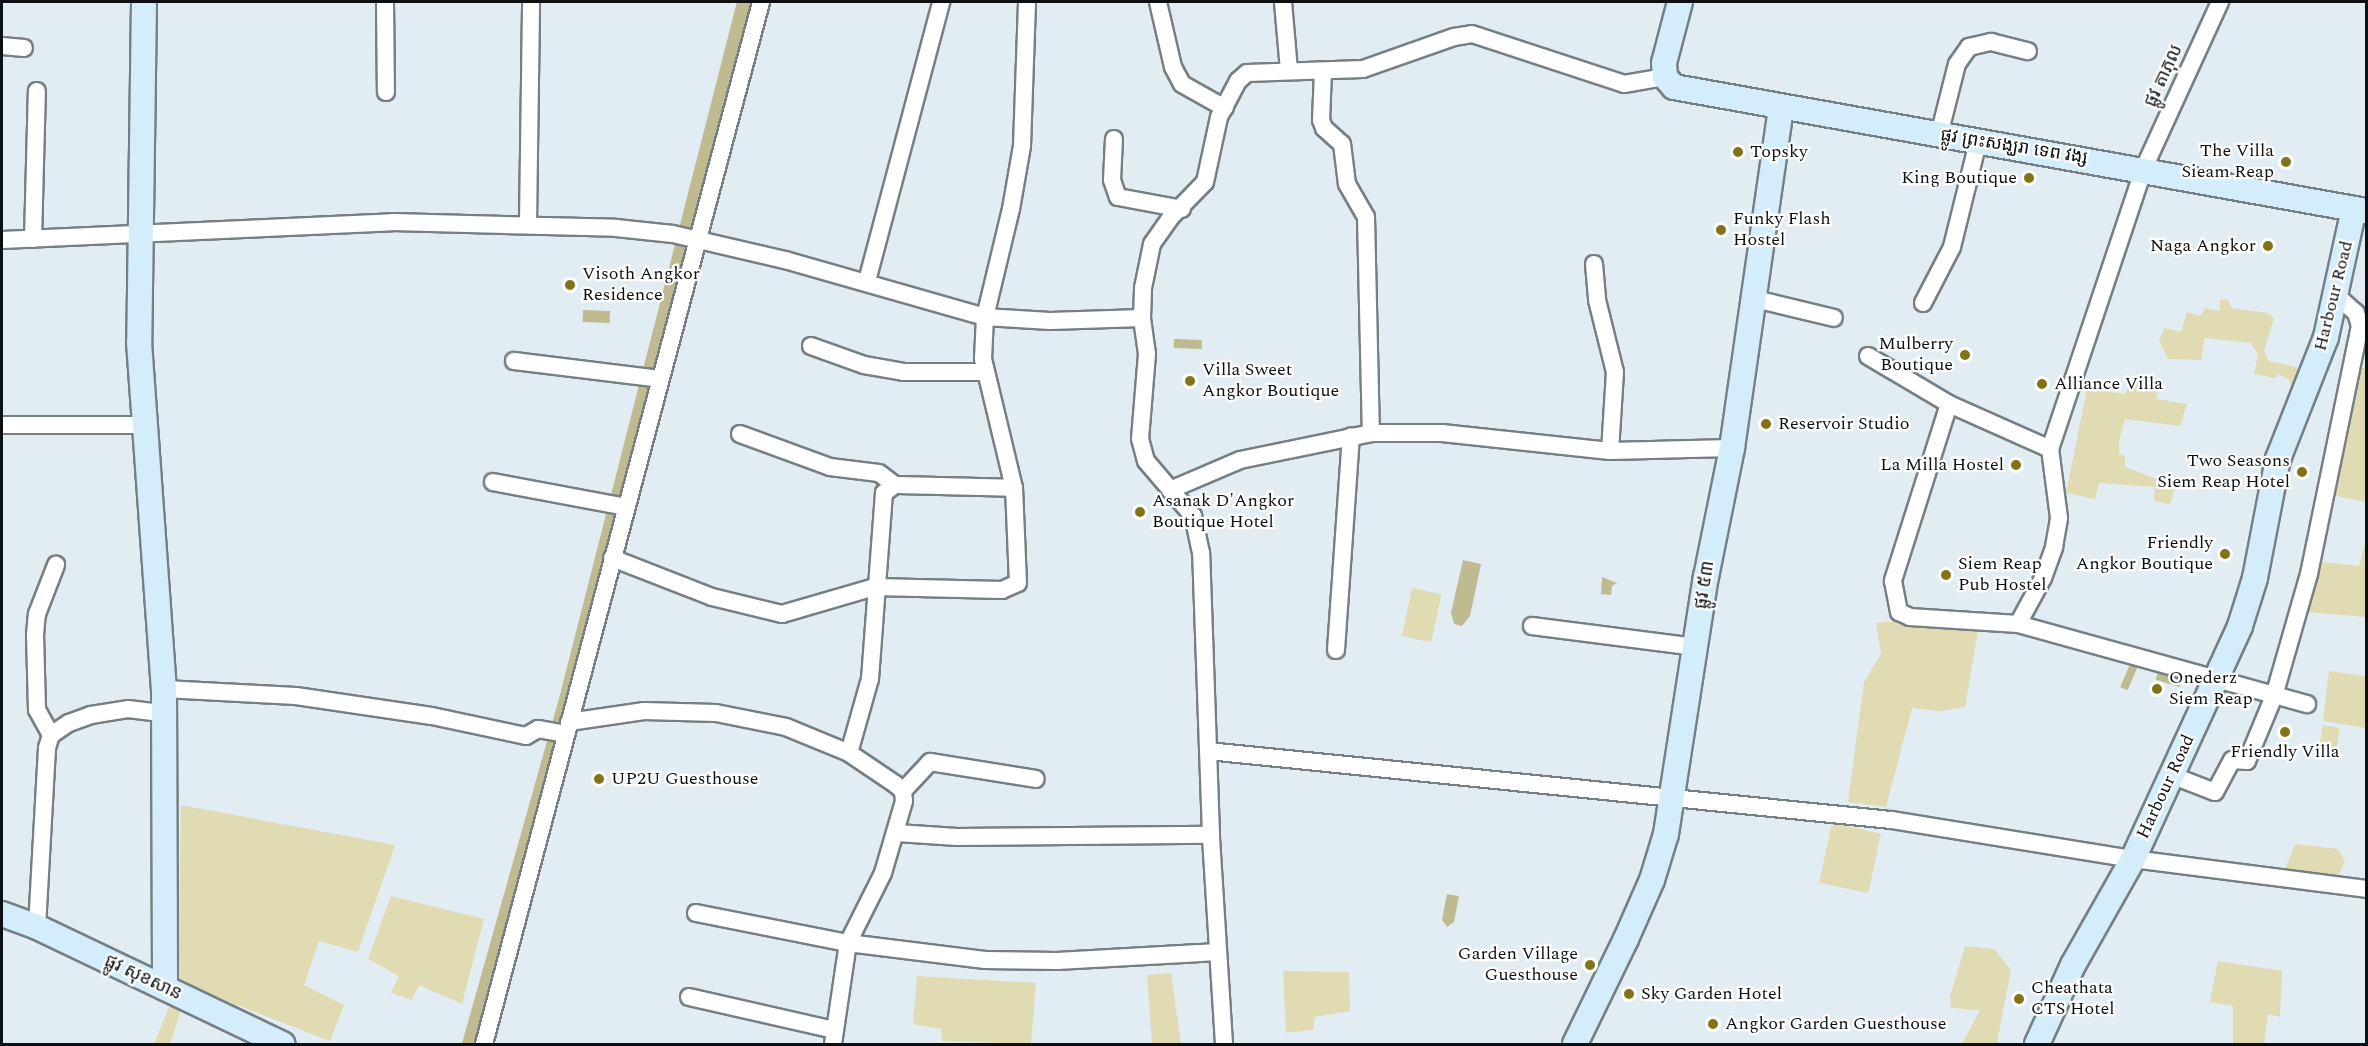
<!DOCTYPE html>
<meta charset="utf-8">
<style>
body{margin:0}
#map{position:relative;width:2368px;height:1046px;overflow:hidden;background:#e2edf3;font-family:Spectral,"Noto Sans Khmer",serif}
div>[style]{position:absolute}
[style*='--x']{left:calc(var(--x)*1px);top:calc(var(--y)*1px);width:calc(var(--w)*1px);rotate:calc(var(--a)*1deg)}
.green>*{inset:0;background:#e1dbb3;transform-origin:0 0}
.water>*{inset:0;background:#c0ba90;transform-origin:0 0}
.canal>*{height:15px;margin:-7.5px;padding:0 7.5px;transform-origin:7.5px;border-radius:7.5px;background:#c0ba90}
.roads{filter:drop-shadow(2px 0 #757f84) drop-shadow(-2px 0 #757f84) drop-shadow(0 2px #757f84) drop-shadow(0 -2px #757f84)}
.street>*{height:16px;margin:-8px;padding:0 8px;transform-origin:8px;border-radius:8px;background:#fff}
.secondary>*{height:24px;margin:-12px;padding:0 12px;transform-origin:12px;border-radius:12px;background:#d3edfa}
.dots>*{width:16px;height:16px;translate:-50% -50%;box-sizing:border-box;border:3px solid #fff;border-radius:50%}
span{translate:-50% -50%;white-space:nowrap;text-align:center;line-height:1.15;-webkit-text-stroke:4.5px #fff;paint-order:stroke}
.street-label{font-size:18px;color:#0d1012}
.poi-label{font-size:18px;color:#0d1012}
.left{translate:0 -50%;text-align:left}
.right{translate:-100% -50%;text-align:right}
.frame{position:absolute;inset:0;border:3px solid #0d1012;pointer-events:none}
</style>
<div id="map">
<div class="green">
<i style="clip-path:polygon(2228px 299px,2231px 308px,2268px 313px,2274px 318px,2264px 351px,2269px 361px,2304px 369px,2300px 392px,2291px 389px,2290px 381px,2279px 374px,2275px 378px,2254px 374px,2258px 355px,2251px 343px,2205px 338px,2201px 360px,2168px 359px,2159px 340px,2164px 328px,2181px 332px,2187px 312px,2201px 316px,2205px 308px,2220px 311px,2220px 300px)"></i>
<i style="clip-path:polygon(2359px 368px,2366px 368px,2366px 502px,2332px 495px)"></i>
<i style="clip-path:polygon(2132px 382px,2159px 384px,2156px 399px,2187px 404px,2180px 426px,2125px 419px,2119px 441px,2119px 454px,2125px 456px,2125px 467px,2176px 486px,2170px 504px,2154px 501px,2155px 487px,2099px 483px,2095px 499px,2066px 493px,2087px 389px,2125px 394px)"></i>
<i style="clip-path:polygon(2366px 540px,2366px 617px,2305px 612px,2317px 561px,2359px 566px)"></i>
<i style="left:1412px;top:588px;width:30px;height:49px;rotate:12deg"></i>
<i style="clip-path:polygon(1912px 620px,1978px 630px,1965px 707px,1941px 711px,1912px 708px,1886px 807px,1848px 802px,1864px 682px,1881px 654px,1876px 623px)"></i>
<i style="clip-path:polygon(2329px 671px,2366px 676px,2366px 728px,2323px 721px)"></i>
<i style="left:2323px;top:725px;width:17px;height:33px;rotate:10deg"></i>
<i style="clip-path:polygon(181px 805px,395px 845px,358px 952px,319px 941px,304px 985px,344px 1005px,330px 1041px,178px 982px)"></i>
<i style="left:1832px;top:823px;width:50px;height:61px;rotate:12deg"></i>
<i style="clip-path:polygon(2295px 844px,2338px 849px,2345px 861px,2338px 876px,2284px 872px)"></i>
<i style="clip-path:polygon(391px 896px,484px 919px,462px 1004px,419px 985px,412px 1000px,391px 993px,399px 976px,368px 959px)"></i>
<i style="clip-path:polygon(1965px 946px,1994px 949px,2011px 970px,1997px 1043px,2011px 1044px,1962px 1044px,1980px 1010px,1951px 1008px,1950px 997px)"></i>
<i style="clip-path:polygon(2218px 961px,2282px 971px,2280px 1017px,2268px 1014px,2264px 1044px,2233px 1044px,2233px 1006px,2210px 1002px)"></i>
<i style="clip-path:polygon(1283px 971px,1349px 972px,1350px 1011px,1315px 1017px,1313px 1030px,1286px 1033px)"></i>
<i style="clip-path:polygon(1171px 973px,1181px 1044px,1152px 1044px,1147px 975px)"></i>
<i style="clip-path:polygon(917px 976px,1036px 983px,1031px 1044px,942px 1041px,941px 1029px,913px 1024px)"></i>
<i style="clip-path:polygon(169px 1007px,182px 1007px,170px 1044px,154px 1044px)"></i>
</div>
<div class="water">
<i style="left:583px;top:310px;width:27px;height:12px;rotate:2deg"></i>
<i style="left:1174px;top:339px;width:28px;height:9px;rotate:2deg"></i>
<i style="clip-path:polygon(1463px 560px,1481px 564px,1470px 616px,1462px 626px,1454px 624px,1451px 613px)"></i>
<i style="clip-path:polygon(1602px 577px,1617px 583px,1612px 586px,1611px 595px,1601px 594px)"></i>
<i style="left:2130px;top:664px;width:8px;height:25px;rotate:23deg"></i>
<i style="left:2158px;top:672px;width:25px;height:8px;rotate:18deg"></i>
<i style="clip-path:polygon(1447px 894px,1459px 896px,1454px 922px,1447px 927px,1442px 920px)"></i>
</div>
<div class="canal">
<i style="--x:469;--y:1044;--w:367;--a:-74.3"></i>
<i style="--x:568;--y:691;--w:711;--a:-75.67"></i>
</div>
<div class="roads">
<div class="street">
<i style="--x:385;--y:2;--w:90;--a:89.4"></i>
<i style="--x:1158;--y:2;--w:67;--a:77"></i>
<i style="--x:1173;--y:67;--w:19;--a:62"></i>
<i style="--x:1182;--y:84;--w:49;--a:29.2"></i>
<i style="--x:1283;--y:2;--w:69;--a:85"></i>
<i style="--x:2;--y:46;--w:22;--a:5"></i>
<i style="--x:1323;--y:71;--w:49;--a:92.3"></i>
<i style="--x:1321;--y:120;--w:9;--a:69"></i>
<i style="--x:1324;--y:128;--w:24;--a:42"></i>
<i style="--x:1342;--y:144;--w:40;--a:82.9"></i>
<i style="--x:1347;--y:184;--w:38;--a:60"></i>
<i style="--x:1366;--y:217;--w:216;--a:88.7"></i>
<i style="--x:1939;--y:135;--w:73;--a:-75.8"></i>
<i style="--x:1957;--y:64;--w:21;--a:-55"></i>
<i style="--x:1969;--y:47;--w:23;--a:-13"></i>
<i style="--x:1991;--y:42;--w:38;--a:14"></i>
<i style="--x:1114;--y:139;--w:41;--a:92.8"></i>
<i style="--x:1112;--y:180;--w:18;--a:71"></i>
<i style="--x:1118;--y:197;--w:65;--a:10.6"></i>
<i style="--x:528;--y:223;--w:221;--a:-89.2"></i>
<i style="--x:33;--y:239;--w:148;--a:-88.5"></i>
<i style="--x:2;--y:240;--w:391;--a:-2.6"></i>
<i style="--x:393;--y:222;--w:223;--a:1.5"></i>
<i style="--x:616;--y:228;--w:57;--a:6"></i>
<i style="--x:673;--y:234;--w:115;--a:13.1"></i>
<i style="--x:785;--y:260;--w:208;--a:15.9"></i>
<i style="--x:985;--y:317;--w:65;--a:3.5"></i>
<i style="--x:1050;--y:321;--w:92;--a:-1.9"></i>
<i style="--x:1594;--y:264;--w:36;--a:85"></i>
<i style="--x:1597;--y:300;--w:74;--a:76"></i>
<i style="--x:1615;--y:372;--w:79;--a:93.6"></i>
<i style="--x:867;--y:281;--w:289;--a:-75.1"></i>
<i style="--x:1751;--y:298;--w:85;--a:13.5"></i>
<i style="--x:1923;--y:303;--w:63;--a:-62.6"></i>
<i style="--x:1952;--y:247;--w:108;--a:-76.1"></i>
<i style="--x:811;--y:346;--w:56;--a:19.7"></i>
<i style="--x:864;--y:365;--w:40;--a:10"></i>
<i style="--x:903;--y:372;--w:82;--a:0"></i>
<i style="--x:1868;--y:356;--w:94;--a:30.7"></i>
<i style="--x:1949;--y:404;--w:111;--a:24"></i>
<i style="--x:514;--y:361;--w:147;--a:7"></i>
<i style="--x:1949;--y:404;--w:186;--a:107.6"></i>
<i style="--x:1893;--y:581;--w:32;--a:79"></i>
<i style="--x:1899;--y:612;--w:12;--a:24"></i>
<i style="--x:1910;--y:617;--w:108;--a:3.7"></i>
<i style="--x:2018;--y:624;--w:300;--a:15.5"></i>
<i style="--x:2;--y:425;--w:141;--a:0"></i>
<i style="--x:740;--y:434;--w:96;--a:20.1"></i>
<i style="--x:830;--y:467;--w:49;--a:7"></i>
<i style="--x:879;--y:473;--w:20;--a:37"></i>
<i style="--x:493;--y:482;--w:135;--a:10.6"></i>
<i style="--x:1170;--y:490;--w:76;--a:-23.2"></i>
<i style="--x:1240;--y:460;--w:134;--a:-11.6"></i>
<i style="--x:1371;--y:433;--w:71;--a:0"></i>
<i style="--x:1442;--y:433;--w:169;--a:6.1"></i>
<i style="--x:1610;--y:451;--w:122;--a:-1.4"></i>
<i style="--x:612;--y:558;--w:107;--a:21.3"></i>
<i style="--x:712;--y:597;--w:72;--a:13.7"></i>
<i style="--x:782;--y:614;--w:97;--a:-16.2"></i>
<i style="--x:875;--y:587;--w:127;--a:1.4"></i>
<i style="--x:1002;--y:590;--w:17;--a:-24"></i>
<i style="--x:1018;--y:583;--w:95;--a:-92.4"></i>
<i style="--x:1014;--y:488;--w:133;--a:-103.5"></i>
<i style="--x:983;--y:359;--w:42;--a:-87.3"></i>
<i style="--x:985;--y:317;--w:111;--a:-76.5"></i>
<i style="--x:1011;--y:209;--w:64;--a:-80.1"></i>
<i style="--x:1022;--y:146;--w:144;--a:-88"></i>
<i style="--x:2018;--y:624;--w:52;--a:-61.5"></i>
<i style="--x:2043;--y:578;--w:33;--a:-70"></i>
<i style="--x:2054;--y:547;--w:29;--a:-80"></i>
<i style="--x:2059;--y:518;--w:70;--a:-97.4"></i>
<i style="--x:2050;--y:449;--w:296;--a:-71.5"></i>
<i style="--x:2144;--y:168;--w:183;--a:-65.4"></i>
<i style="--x:1532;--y:626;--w:165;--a:7.3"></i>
<i style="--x:1336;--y:650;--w:214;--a:-86"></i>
<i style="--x:164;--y:689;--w:132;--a:3"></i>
<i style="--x:296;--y:696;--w:137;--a:8.4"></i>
<i style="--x:432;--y:716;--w:96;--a:12"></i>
<i style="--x:526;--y:736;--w:14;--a:-30"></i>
<i style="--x:538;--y:729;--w:28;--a:10"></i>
<i style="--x:569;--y:722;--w:76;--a:-8.3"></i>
<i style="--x:644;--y:711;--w:72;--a:1.6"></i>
<i style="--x:716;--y:713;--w:71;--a:11.3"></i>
<i style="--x:786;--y:727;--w:68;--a:22.4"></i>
<i style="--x:51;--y:735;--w:29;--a:-119"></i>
<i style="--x:37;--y:710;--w:75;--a:-91.5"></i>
<i style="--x:35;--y:635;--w:21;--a:-85"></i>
<i style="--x:37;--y:614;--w:53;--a:-68.8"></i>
<i style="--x:1208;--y:751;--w:686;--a:5.77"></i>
<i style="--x:1891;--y:820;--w:245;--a:9.2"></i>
<i style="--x:2133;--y:859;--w:235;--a:7.3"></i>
<i style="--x:2171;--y:775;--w:47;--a:21.1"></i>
<i style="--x:2215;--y:792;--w:36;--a:-62"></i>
<i style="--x:2232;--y:760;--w:15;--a:4"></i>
<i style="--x:2247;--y:761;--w:70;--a:-67.4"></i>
<i style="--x:2274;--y:696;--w:127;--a:-74"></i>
<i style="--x:2309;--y:574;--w:253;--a:-78.4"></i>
<i style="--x:2360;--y:326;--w:14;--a:-107"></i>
<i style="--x:2356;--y:313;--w:27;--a:-138"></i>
<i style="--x:903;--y:791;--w:40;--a:-47"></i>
<i style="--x:930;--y:762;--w:107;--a:9.1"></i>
<i style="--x:897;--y:833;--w:60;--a:3.8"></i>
<i style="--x:957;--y:837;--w:254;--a:-0.5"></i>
<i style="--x:696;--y:913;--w:155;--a:11.2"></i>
<i style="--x:848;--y:943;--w:138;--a:7.1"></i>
<i style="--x:985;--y:960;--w:72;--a:0.8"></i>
<i style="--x:1057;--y:961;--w:161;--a:-3.2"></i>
<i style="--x:37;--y:927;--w:179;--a:-86.8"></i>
<i style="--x:47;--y:748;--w:14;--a:-73"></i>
<i style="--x:51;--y:735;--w:22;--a:-34"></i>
<i style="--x:69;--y:723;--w:23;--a:-20"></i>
<i style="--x:91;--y:715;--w:37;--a:-9"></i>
<i style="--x:128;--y:709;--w:35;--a:7"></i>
<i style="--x:689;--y:997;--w:149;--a:12.8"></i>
<i style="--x:484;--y:1044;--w:1078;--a:-75.11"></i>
<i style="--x:833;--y:1044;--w:102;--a:-81.6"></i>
<i style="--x:848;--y:943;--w:78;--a:-63.4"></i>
<i style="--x:883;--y:873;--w:75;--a:-73.7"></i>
<i style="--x:904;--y:801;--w:10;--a:-96"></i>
<i style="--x:903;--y:791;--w:11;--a:-139"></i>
<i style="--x:895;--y:784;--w:55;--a:-146"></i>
<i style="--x:849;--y:753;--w:77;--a:-74.2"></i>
<i style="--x:870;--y:679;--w:187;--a:-85.7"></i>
<i style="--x:884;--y:493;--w:14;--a:-36"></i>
<i style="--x:895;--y:485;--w:119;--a:1.4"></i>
<i style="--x:1224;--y:1044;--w:209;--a:-93.6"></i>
<i style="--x:1211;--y:835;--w:282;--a:-92"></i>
<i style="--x:1201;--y:553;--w:38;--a:-102"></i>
<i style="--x:1193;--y:516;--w:72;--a:-130.5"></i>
<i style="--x:1146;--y:461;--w:23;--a:-105"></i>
<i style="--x:1140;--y:439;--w:85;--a:-85.3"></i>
<i style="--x:1147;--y:354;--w:36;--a:-98"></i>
<i style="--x:1142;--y:318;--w:30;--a:-88"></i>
<i style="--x:1143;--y:288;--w:45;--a:-78.4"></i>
<i style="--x:1152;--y:244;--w:32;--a:-55"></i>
<i style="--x:1170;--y:218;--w:50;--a:-45.8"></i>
<i style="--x:1205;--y:182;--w:66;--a:-77.8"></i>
<i style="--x:1219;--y:117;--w:41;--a:-62.2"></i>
<i style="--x:1238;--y:81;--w:12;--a:-42"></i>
<i style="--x:1247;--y:73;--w:116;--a:-2"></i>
<i style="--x:1363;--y:69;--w:96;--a:-19.4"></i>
<i style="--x:1454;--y:37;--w:18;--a:-9"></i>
<i style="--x:1472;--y:34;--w:160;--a:18.2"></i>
<i style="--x:1624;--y:84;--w:42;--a:-9.7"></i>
</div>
<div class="secondary">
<i style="--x:144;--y:2;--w:340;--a:90.8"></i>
<i style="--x:139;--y:342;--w:348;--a:85.9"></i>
<i style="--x:164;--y:689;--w:299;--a:89.8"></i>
<i style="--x:1680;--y:2;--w:63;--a:104.7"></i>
<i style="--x:1664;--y:63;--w:14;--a:86"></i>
<i style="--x:1665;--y:77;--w:13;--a:48"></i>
<i style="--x:1674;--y:87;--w:703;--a:10.16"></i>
<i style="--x:2;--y:914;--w:37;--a:20"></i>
<i style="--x:37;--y:927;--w:272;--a:25.5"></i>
<i style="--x:1575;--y:1044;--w:117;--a:-64.1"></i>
<i style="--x:1626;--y:939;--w:64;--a:-66.2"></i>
<i style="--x:1652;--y:880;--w:48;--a:-73.1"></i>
<i style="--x:1666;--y:834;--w:260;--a:-81.2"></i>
<i style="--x:1706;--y:577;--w:132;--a:-78.6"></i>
<i style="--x:1732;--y:448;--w:343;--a:-81.8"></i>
<i style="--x:2037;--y:1044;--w:87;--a:-65.5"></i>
<i style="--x:2073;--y:965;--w:122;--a:-60.5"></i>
<i style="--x:2133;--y:859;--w:256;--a:-65.3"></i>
<i style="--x:2240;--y:626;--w:50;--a:-72.6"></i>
<i style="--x:2255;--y:578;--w:121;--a:-79.1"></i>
<i style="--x:2278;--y:459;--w:131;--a:-68.5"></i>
<i style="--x:2326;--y:337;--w:131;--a:-77.7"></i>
</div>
</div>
<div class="dots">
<i style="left:1738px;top:152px;background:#827416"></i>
<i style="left:2286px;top:162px;background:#827416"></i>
<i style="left:2029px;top:178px;background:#827416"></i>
<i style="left:1721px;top:230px;background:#827416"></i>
<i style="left:2268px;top:246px;background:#827416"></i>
<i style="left:570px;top:285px;background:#827416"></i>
<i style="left:1965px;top:355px;background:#827416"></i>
<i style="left:1190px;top:381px;background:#827416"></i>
<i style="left:2042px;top:384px;background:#827416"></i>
<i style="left:1766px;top:424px;background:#827416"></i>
<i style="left:2016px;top:465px;background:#827416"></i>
<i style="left:2302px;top:472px;background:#827416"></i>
<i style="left:1140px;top:512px;background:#827416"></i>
<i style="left:2225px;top:554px;background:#827416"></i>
<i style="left:1946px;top:575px;background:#827416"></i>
<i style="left:2157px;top:689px;background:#827416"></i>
<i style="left:2285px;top:732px;background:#827416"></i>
<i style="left:599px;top:779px;background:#827416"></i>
<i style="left:1590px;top:965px;background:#827416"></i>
<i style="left:1629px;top:994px;background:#827416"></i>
<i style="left:2019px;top:999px;background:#827416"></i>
<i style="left:1713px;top:1024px;background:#827416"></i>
</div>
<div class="street-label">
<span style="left:2164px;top:76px;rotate:-65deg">ផ្លូវ តាភុល</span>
<span style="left:2014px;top:147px;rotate:9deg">ផ្លូវ ព្រះសង្ឃរា ទេព វង្ស</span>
<span style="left:2334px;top:296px;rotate:-76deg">Harbour Road</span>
<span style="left:1705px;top:585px;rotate:-81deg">ផ្លូវ ៥៣</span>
<span style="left:2166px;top:787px;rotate:-65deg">Harbour Road</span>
<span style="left:143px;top:978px;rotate:25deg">ផ្លូវ សុខសាន</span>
</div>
<div class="poi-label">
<span class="left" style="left:1750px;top:152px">Topsky</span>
<span class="right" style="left:2274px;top:162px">The Villa<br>Sieam Reap</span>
<span class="right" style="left:2017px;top:178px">King Boutique</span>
<span class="left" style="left:1733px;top:230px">Funky Flash<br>Hostel</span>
<span class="right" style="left:2256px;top:246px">Naga Angkor</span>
<span class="left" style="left:582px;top:285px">Visoth Angkor<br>Residence</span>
<span class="right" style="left:1953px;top:355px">Mulberry<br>Boutique</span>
<span class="left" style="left:1202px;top:381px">Villa Sweet<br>Angkor Boutique</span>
<span class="left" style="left:2054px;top:384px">Alliance Villa</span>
<span class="left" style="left:1778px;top:424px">Reservoir Studio</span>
<span class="right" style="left:2290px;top:472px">Two Seasons<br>Siem Reap Hotel</span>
<span class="right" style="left:2004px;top:465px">La Milla Hostel</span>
<span class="left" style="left:1152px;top:512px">Asanak D'Angkor<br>Boutique Hotel</span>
<span class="right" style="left:2213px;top:554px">Friendly<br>Angkor Boutique</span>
<span class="left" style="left:1958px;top:575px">Siem Reap<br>Pub Hostel</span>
<span class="left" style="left:2169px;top:689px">Onederz<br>Siem Reap</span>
<span style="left:2285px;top:752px">Friendly Villa</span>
<span class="left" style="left:611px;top:779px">UP2U Guesthouse</span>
<span class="right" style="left:1578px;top:965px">Garden Village<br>Guesthouse</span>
<span class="left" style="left:2031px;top:999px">Cheathata<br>CTS Hotel</span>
<span class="left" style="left:1641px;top:994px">Sky Garden Hotel</span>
<span class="left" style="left:1725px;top:1024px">Angkor Garden Guesthouse</span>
</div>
<div class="frame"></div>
</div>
